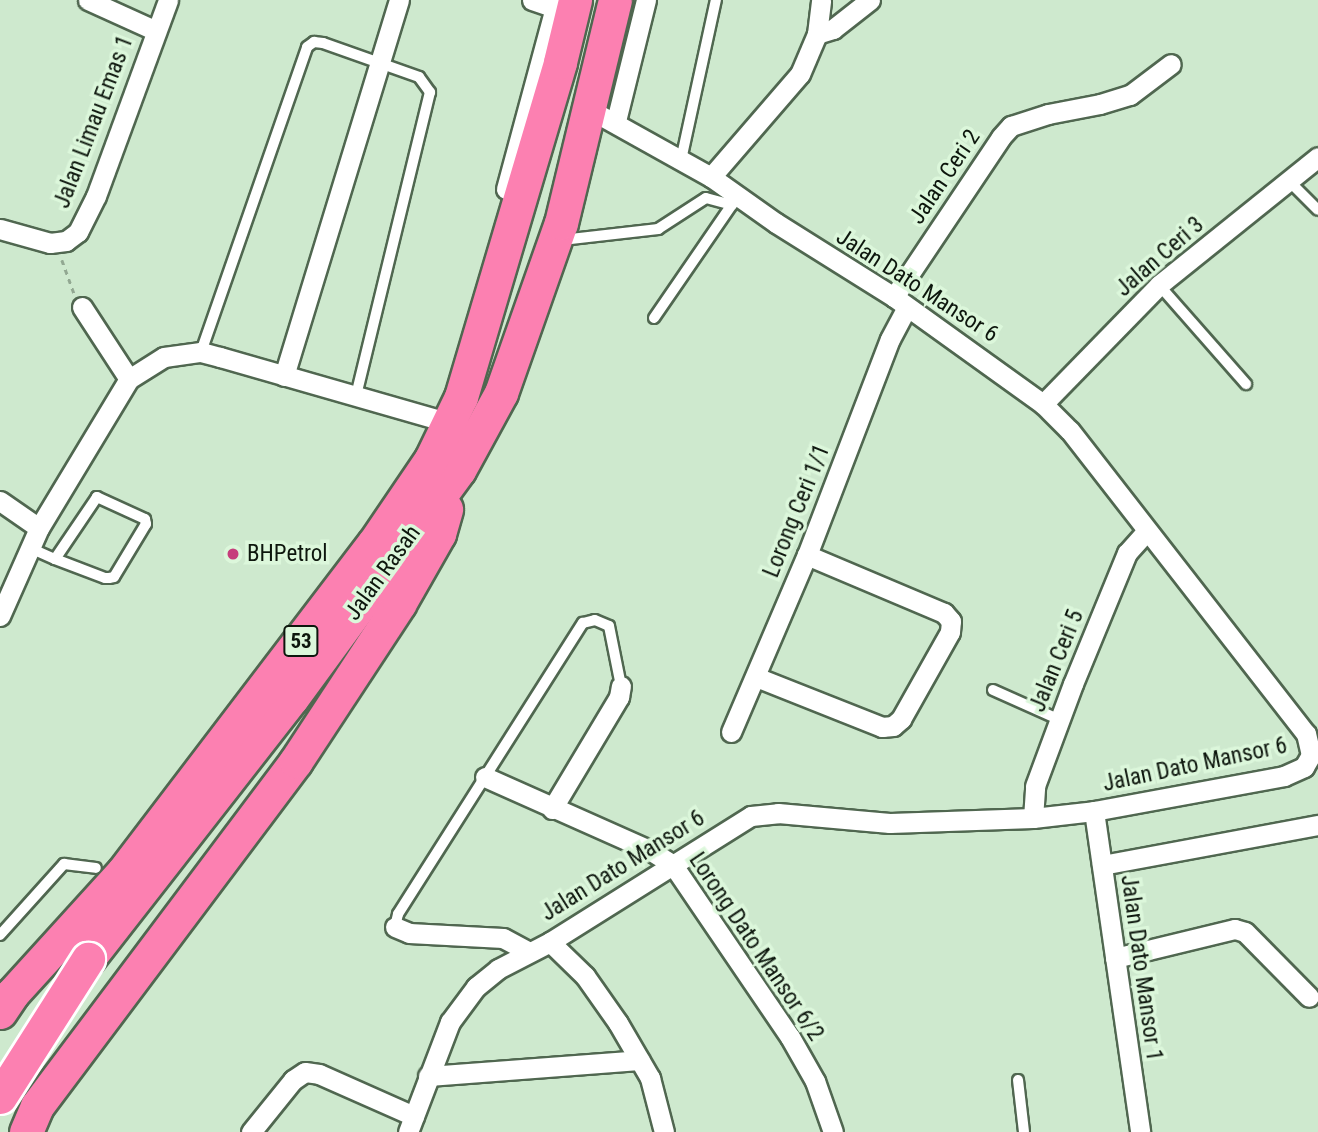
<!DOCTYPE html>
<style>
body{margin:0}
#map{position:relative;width:1318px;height:1132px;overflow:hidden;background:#cee9ce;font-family:"Roboto Condensed",sans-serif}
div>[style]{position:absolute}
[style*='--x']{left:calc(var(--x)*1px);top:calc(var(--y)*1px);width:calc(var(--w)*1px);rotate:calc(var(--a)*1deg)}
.path>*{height:2.5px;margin-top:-1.25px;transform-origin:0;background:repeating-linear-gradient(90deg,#92a892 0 5px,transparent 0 10px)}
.roads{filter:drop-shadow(2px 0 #506750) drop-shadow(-2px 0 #506750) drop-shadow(0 2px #506750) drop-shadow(0 -2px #506750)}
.lane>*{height:10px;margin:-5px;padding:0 5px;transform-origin:5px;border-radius:5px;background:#fff}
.street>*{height:19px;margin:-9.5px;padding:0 9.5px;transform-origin:9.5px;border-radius:9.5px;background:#fff}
.highway>*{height:33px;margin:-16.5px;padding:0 16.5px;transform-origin:16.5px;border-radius:16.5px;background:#fc80b1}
.bridges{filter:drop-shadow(2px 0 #fff) drop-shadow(-2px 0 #fff) drop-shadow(0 2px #fff) drop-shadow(0 -2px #fff)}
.highway-bridge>*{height:33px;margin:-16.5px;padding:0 16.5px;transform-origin:16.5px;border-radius:16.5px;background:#fc80b1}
.dots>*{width:19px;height:19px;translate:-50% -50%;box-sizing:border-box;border:4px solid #dcf7db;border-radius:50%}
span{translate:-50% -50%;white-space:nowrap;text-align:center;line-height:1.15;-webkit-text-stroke:7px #dcf7db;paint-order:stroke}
.shield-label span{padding:2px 5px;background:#dcf7db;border:2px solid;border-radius:5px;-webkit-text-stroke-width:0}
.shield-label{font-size:21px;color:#0d160d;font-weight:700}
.street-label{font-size:23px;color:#0d160d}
.poi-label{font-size:23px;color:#0d160d}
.left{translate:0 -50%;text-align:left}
</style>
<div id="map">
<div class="path">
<i style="--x:62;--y:260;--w:35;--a:70"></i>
</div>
<div class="roads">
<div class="lane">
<i style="--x:681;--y:160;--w:164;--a:-77.7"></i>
<i style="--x:1288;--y:180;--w:42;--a:45"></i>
<i style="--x:562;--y:240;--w:97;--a:-6.5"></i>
<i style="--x:658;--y:229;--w:57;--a:-32.9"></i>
<i style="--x:706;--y:198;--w:27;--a:15"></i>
<i style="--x:1159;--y:285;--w:132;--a:48.7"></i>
<i style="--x:654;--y:318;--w:143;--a:-55.5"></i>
<i style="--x:201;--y:352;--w:323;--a:-70.8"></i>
<i style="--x:307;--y:47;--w:9;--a:-36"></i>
<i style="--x:314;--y:42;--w:9;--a:6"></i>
<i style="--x:323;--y:43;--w:102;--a:19.5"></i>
<i style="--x:419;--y:77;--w:19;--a:54"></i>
<i style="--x:430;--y:92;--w:313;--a:103.7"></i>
<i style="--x:30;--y:548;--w:27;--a:24"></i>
<i style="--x:55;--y:559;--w:53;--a:20.8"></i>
<i style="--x:105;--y:578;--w:4;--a:0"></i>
<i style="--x:109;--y:578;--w:5;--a:-11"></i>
<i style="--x:114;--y:577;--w:62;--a:-58.9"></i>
<i style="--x:146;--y:524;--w:5;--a:-101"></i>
<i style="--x:145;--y:519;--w:53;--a:-155.4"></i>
<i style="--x:97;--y:497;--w:75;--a:124.1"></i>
<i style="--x:993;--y:690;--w:73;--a:24.1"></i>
<i style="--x:395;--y:927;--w:13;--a:-77"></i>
<i style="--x:398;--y:914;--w:345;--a:-57.6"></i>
<i style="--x:583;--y:623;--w:12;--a:-14"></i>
<i style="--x:595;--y:620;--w:15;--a:23"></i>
<i style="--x:609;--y:626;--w:61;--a:78.7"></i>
<i style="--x:0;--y:935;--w:96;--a:-48"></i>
<i style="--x:64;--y:864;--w:32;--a:7"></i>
<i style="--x:1018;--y:1080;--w:52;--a:83.4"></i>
</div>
<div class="street">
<i style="--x:88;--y:0;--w:72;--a:24.4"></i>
<i style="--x:532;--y:0;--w:24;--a:19"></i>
<i style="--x:817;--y:34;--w:17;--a:-17"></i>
<i style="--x:833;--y:29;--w:47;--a:-38.1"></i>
<i style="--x:616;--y:121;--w:125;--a:-76.1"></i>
<i style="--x:711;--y:177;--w:136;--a:-49.2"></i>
<i style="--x:800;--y:74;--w:43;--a:-67"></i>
<i style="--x:817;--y:34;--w:34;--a:-83"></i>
<i style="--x:506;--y:189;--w:196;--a:-74.9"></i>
<i style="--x:0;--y:229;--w:52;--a:15.6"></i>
<i style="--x:50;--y:243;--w:16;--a:-7"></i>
<i style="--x:66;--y:241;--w:15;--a:-37"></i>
<i style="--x:78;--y:232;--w:40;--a:-63.4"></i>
<i style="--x:96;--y:196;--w:209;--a:-69.8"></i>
<i style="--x:894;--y:297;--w:192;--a:-56.2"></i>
<i style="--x:1001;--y:137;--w:15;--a:-48"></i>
<i style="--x:1011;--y:126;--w:39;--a:-18"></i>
<i style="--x:1048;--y:114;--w:53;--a:-10.9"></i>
<i style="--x:1100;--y:104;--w:31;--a:-17"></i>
<i style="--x:1130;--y:95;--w:51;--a:-37.1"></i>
<i style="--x:82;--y:307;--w:86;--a:56.9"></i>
<i style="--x:284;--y:376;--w:393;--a:-73"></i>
<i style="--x:1043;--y:404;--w:166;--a:-45.7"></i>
<i style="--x:1159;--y:285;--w:204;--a:-38.8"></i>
<i style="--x:0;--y:501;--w:47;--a:34.7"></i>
<i style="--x:0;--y:616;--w:96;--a:-66.1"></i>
<i style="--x:39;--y:528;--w:174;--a:-58.9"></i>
<i style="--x:129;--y:379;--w:41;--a:-32.2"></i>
<i style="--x:164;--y:357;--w:37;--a:-8"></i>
<i style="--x:201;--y:352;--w:20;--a:15"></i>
<i style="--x:220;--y:357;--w:225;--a:16"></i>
<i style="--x:756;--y:677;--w:136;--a:21.6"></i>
<i style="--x:882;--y:727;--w:11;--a:-5"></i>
<i style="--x:893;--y:726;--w:11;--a:-41"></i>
<i style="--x:901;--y:719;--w:100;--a:-60.6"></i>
<i style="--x:950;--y:632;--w:11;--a:-85"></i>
<i style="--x:951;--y:621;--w:11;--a:-131"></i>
<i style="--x:944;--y:613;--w:149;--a:-157.1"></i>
<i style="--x:731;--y:732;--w:193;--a:-66.8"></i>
<i style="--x:807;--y:555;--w:231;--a:-69"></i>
<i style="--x:890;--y:339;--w:36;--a:-62"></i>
<i style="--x:485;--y:777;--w:182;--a:24"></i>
<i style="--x:651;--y:851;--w:26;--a:32"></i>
<i style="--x:673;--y:865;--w:208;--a:55.8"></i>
<i style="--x:790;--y:1037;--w:51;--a:60.4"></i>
<i style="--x:815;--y:1081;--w:54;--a:70.6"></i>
<i style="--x:552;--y:809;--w:131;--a:-59.1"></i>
<i style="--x:619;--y:697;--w:11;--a:-80"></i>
<i style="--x:1094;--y:811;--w:324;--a:81.8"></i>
<i style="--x:1033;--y:818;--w:32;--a:-86"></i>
<i style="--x:1035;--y:786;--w:109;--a:-69.6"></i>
<i style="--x:1073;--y:684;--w:142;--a:-67.6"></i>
<i style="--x:1127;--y:553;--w:30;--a:-48"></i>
<i style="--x:1102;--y:865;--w:220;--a:-10.5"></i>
<i style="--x:395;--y:927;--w:15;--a:23"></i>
<i style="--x:409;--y:933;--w:94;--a:3"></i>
<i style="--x:503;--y:938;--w:30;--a:28"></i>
<i style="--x:550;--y:942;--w:49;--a:44.2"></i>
<i style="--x:585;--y:976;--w:57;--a:54.9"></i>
<i style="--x:618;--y:1023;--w:64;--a:59.8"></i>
<i style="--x:650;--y:1078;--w:56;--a:75.5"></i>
<i style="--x:1115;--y:958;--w:123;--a:-13.6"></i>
<i style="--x:1235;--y:929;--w:10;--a:17"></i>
<i style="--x:1245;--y:932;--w:91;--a:45.4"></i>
<i style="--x:428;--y:1076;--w:212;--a:-4.3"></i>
<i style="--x:251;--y:1132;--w:67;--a:-51.1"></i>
<i style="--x:293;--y:1080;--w:14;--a:-34"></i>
<i style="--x:305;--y:1072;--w:14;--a:8"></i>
<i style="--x:319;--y:1074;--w:104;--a:23.9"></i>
<i style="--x:408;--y:1132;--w:118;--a:-69.1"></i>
<i style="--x:450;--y:1022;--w:44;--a:-53.4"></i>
<i style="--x:476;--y:987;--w:28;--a:-39"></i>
<i style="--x:498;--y:969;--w:59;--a:-27.4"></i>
<i style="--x:550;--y:942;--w:237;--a:-32.1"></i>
<i style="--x:751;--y:816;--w:27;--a:-6"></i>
<i style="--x:778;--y:813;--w:112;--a:5.1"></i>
<i style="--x:890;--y:823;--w:143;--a:-2"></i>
<i style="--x:1033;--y:818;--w:61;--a:-6.5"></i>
<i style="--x:1094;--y:811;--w:193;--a:-10.4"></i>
<i style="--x:1284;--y:776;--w:22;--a:-24"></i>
<i style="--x:1304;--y:767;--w:14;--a:-60"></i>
<i style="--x:1311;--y:755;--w:22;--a:-103"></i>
<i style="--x:1306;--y:734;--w:385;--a:-127.9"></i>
<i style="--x:1069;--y:430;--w:37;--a:-135"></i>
<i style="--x:1043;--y:404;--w:183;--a:-144.3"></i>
<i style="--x:894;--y:297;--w:139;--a:-147.9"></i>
<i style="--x:776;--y:223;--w:80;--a:-144.7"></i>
<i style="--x:711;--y:177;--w:140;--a:-150.9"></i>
</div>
<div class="highway">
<i style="--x:88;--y:959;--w:331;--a:-52"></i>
<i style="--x:292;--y:698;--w:283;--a:-53.8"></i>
<i style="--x:459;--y:470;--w:88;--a:-61.4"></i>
<i style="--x:501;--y:393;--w:180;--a:-70.6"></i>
<i style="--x:561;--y:223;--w:229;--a:-76.4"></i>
<i style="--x:0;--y:1012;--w:22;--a:-56"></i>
<i style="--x:12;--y:994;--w:165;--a:-47.7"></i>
<i style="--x:123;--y:872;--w:414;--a:-52.7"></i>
<i style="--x:374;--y:543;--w:102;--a:-55.8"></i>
<i style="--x:431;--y:459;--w:69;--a:-64.2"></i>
<i style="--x:461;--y:397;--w:349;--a:-73.5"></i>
<i style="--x:560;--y:62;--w:64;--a:-76.4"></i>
<i style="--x:26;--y:1132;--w:28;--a:-67"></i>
<i style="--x:37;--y:1106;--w:431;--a:-53.1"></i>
<i style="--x:296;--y:761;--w:188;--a:-56.7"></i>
<i style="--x:399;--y:604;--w:81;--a:-60.3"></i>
<i style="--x:439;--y:534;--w:26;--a:-74"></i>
</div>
</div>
<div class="bridges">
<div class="highway-bridge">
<i style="--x:0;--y:1097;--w:164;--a:-57.5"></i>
</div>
</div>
<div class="dots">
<i style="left:233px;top:554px;background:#c63e7c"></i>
</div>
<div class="shield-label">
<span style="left:301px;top:641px">53</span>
</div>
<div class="street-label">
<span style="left:94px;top:122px;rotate:-69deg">Jalan Limau Emas 1</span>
<span style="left:945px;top:177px;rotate:-56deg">Jalan Ceri 2</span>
<span style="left:1160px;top:257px;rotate:-41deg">Jalan Ceri 3</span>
<span style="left:917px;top:286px;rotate:33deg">Jalan Dato Mansor 6</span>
<span style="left:797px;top:511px;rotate:-68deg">Lorong Ceri 1/1</span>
<span style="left:383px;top:573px;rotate:-54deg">Jalan Rasah</span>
<span style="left:1057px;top:661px;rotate:-68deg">Jalan Ceri 5</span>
<span style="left:1195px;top:765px;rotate:-12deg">Jalan Dato Mansor 6</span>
<span style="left:623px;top:866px;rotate:-32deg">Jalan Dato Mansor 6</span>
<span style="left:756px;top:947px;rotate:56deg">Lorong Dato Mansor 6/2</span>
<span style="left:1141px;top:968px;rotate:82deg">Jalan Dato Mansor 1</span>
</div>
<div class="poi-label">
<span class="left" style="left:247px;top:554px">BHPetrol</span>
</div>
</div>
